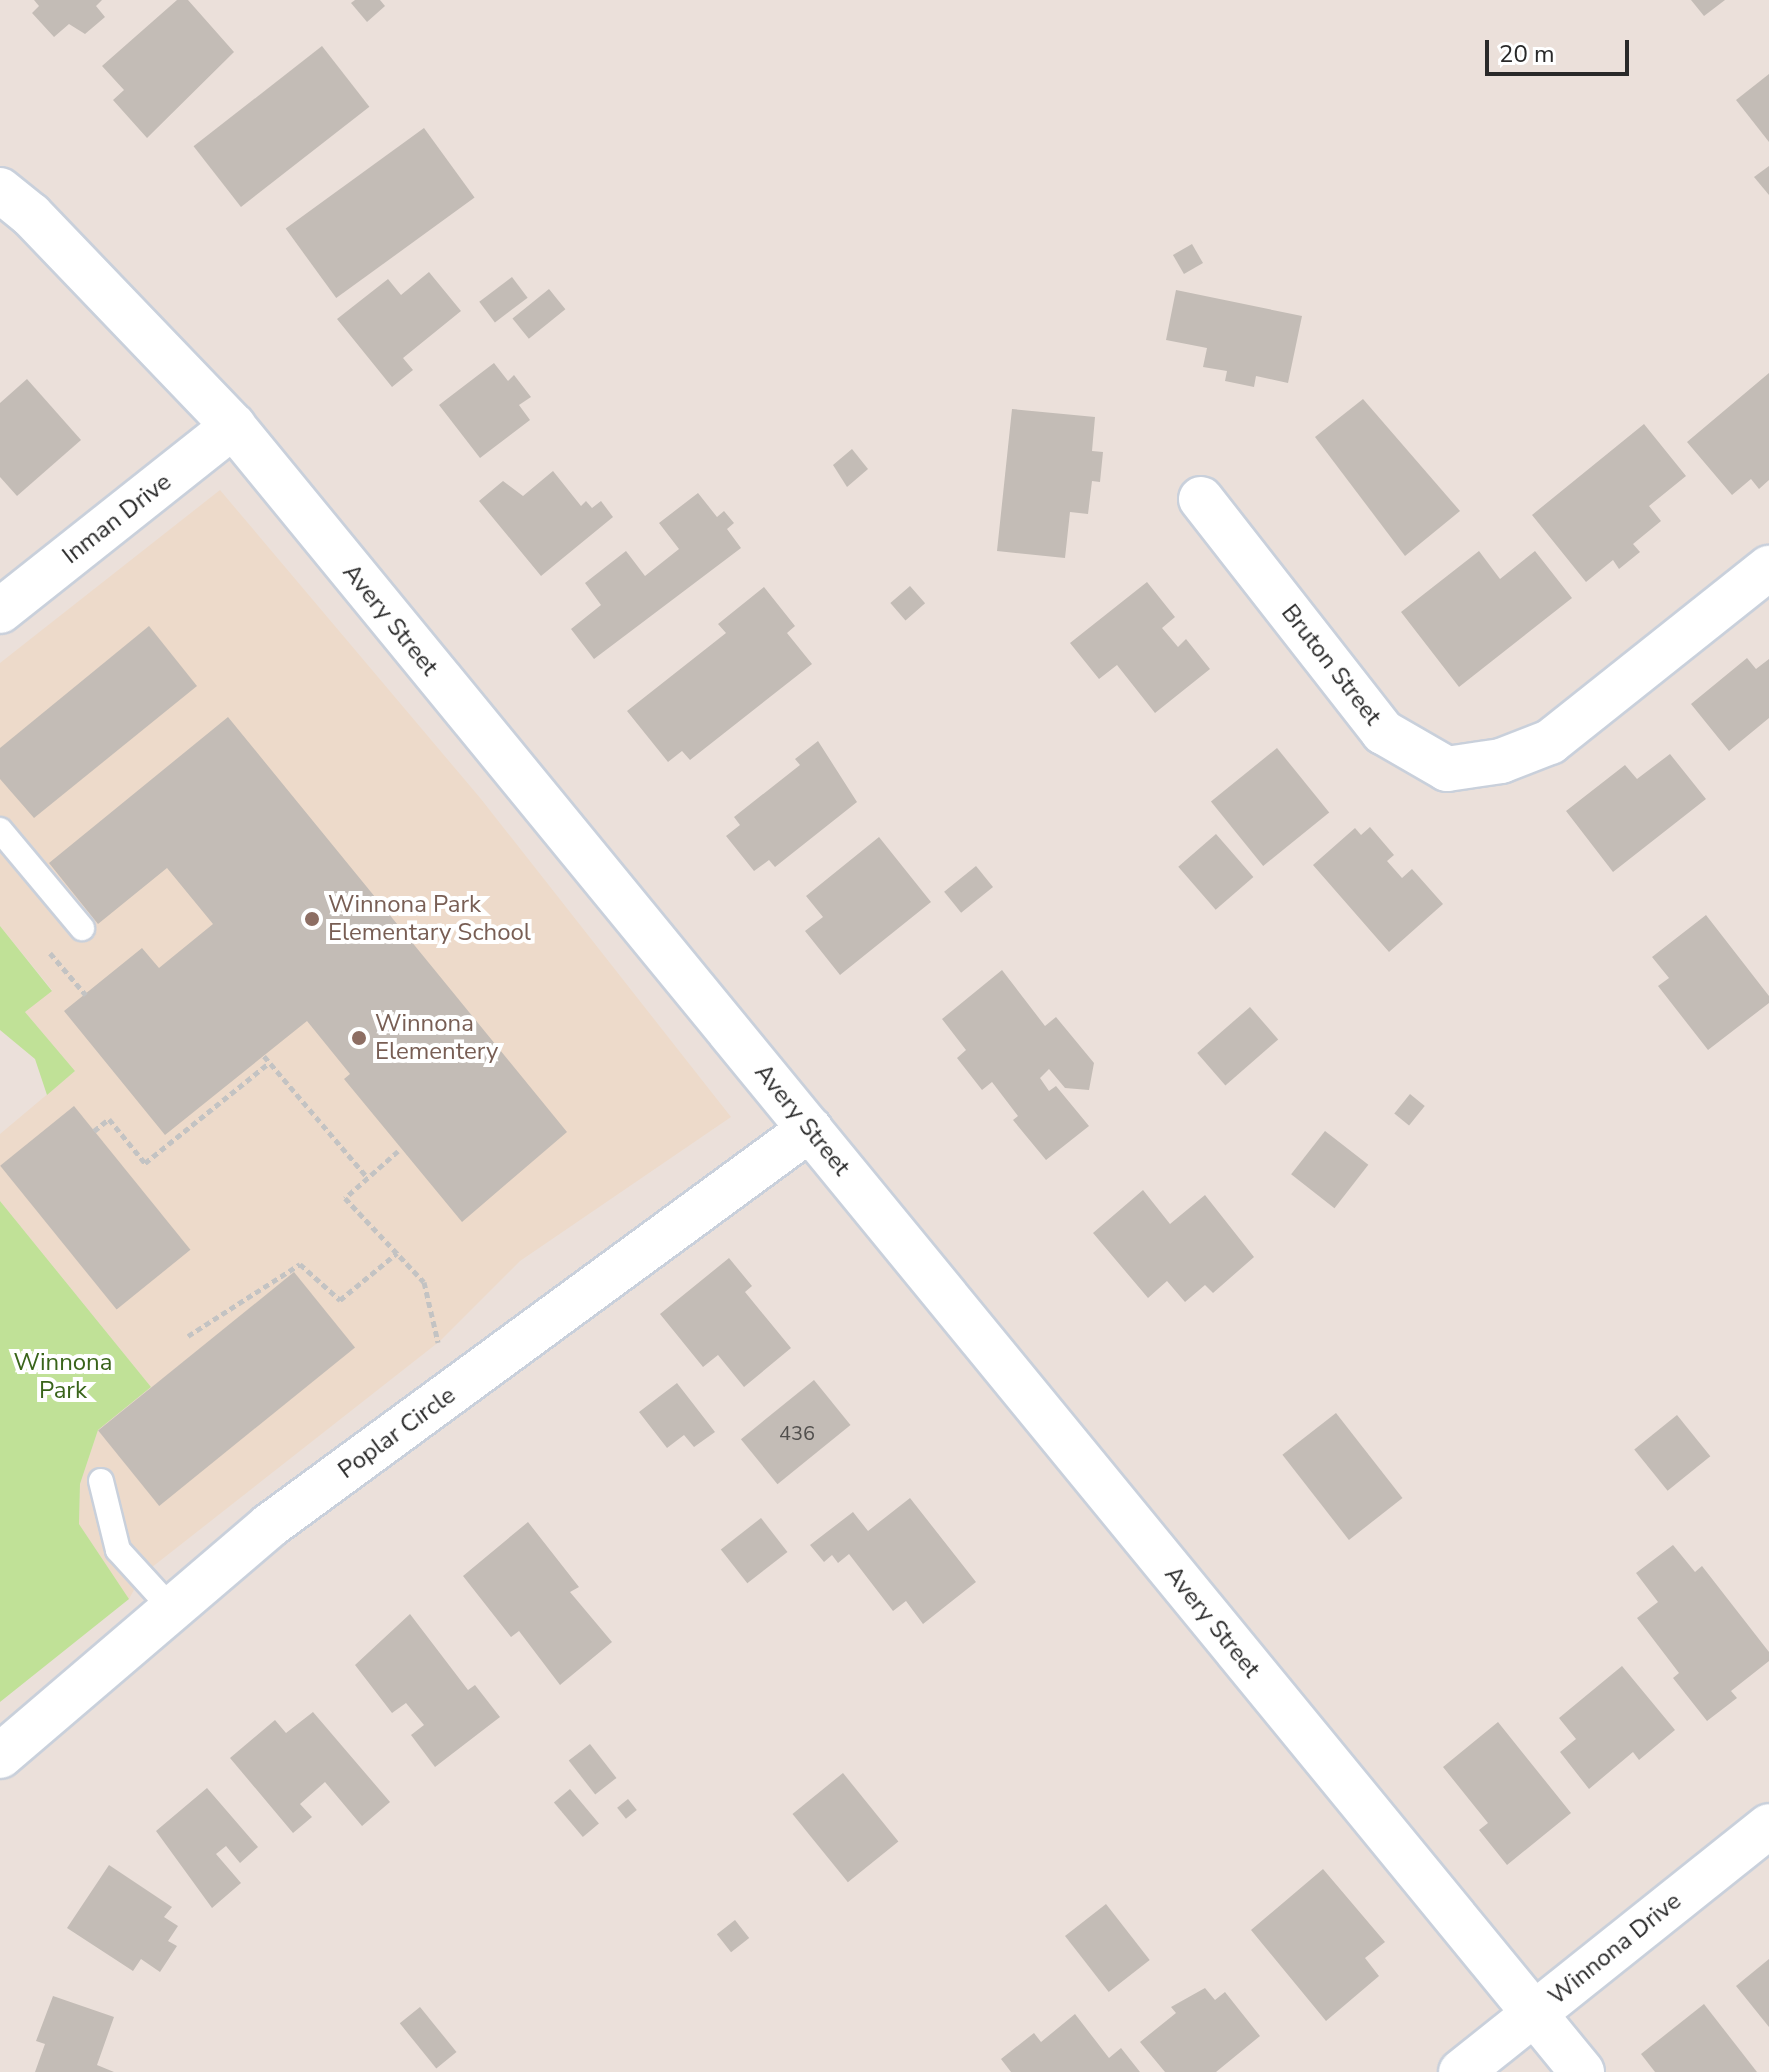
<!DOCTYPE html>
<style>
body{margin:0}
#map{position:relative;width:1769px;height:2072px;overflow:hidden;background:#ebe0da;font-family:"Nunito Sans",sans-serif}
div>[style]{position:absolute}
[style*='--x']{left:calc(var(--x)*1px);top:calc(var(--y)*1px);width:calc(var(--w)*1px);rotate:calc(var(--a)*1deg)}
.education>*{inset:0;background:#eddaca}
.green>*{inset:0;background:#c0e197}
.building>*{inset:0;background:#c3bcb6;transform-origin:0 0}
.path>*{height:5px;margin-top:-2.5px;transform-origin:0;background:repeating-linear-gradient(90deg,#c3c3c3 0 6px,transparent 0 10px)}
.roads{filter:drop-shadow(2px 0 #c9d0db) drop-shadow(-2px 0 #c9d0db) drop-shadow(0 2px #c9d0db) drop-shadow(0 -2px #c9d0db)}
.service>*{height:24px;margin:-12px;padding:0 12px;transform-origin:12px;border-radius:12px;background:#fff}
.minor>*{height:44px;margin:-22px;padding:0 22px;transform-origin:22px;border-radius:22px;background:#fff}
.dots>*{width:22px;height:22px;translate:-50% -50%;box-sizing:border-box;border:4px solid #fff;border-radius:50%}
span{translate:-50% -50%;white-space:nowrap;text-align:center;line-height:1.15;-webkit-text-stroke:8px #fff;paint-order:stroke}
.number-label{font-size:20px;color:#504e4c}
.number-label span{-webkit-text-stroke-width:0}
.street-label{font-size:24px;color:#292929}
.education-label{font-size:24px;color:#785e54}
.left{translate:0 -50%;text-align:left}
.park-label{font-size:24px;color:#39641a}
.scale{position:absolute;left:1485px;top:40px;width:144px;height:36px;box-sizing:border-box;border:4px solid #292929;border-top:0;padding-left:10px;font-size:24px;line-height:28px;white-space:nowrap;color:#292929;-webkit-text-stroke:6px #fff;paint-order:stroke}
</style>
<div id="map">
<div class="education">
<i style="clip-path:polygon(220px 490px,481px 799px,731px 1117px,520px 1261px,440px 1341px,142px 1575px,129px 1599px,79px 1524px,80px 1484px,98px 1430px,151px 1387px,0 1201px,0 1134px,75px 1071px,25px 1012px,52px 990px,0 926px,0 663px)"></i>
</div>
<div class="green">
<i style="clip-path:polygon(0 926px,52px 991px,25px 1012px,75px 1071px,47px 1095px,35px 1059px,0 1030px)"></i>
<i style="clip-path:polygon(0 1201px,151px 1387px,98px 1430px,80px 1484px,79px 1524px,129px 1599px,0 1702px)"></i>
</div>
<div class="building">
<i style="clip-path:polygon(34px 0,102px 0,96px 6px,105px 17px,85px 34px,69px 24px,54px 37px,32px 13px,39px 6px)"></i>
<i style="clip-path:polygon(177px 0,188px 0,234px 52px,147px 138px,113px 100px,124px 90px,102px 66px)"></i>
<i style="clip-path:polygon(355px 0,380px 0,385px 6px,367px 22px,351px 3px)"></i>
<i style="clip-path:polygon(1691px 0,1725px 0,1704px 16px)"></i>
<i style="left:322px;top:46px;width:77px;height:163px;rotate:52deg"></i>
<i style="clip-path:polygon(1769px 74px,1769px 142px,1736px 100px)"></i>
<i style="left:424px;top:128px;width:86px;height:171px;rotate:54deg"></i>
<i style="clip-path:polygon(1769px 166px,1769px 195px,1754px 177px)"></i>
<i style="left:1192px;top:244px;width:22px;height:22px;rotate:60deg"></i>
<i style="clip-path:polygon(429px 272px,461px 311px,403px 358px,413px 370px,392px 387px,337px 319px,388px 279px,401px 295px)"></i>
<i style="left:512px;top:277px;width:26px;height:41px;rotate:53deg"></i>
<i style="left:549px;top:289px;width:26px;height:47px;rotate:51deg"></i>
<i style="clip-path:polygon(1176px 290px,1302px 316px,1288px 383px,1256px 376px,1254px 387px,1225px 381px,1227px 371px,1203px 367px,1207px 348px,1166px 340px)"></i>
<i style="clip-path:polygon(494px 363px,508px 381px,514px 375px,531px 397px,519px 405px,530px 420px,480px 458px,439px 405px)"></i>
<i style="clip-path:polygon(1769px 373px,1769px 480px,1759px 489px,1751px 479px,1732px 495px,1687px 442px)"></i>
<i style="clip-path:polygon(27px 379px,81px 440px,17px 496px,0 477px,0 403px)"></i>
<i style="clip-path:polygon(1363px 399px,1460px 511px,1405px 556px,1315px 437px)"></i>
<i style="clip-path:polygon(1012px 409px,1095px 417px,1092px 451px,1103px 452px,1100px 482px,1092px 481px,1088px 514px,1070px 512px,1065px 558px,997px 551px)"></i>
<i style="clip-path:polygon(1644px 424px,1686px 476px,1649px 506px,1661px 521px,1633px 544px,1640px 552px,1619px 569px,1613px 560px,1586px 582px,1532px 515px)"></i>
<i style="clip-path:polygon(852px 449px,868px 469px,847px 487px,833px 465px)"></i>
<i style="clip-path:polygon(553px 471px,581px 506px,586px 501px,592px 508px,601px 501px,613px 517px,541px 576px,479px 501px,503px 481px,523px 496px)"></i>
<i style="clip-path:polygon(698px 493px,717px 517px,724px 511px,734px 523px,727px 529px,741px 548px,594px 659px,571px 629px,601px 605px,585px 583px,626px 551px,645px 576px,679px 549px,659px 523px)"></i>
<i style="clip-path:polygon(1479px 551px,1500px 579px,1535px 551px,1572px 598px,1459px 687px,1401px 612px)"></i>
<i style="clip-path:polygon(1147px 582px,1175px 617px,1162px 628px,1178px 647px,1186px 639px,1210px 669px,1155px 713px,1117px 665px,1099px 679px,1070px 643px)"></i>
<i style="left:910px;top:586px;width:23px;height:26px;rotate:49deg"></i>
<i style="clip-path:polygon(764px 587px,795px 626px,787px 633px,812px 664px,690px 760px,682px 751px,668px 762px,627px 711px,726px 633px,718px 624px)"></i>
<i style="clip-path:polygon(149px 626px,197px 686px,34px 818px,0 779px,0 748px)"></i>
<i style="clip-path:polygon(1747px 658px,1756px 669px,1769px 659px,1769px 718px,1729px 751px,1691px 704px)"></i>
<i style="clip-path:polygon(228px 717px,567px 1132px,462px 1222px,344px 1079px,350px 1074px,307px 1021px,165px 1135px,64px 1011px,142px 948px,159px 968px,213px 924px,167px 868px,98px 924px,49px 863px)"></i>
<i style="clip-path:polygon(818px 741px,857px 802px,775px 867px,769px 860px,754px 871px,726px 836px,740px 825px,734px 817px,800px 765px,795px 759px)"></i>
<i style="left:1277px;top:748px;width:83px;height:85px;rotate:51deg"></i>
<i style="clip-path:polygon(1670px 754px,1706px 799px,1613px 872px,1566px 811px,1625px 765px,1637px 779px)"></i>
<i style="clip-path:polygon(1370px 827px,1394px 855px,1387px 861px,1402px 878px,1412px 869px,1443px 904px,1389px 952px,1313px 865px,1355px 828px,1361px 835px)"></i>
<i style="left:1216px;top:834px;width:57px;height:50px;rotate:49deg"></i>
<i style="clip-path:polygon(879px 837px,931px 902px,840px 975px,805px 931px,823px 917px,806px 896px)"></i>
<i style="left:976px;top:866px;width:27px;height:41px;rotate:51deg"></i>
<i style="clip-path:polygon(1706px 915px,1769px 996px,1769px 1003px,1708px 1050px,1658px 986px,1669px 978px,1652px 957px)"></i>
<i style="clip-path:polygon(1002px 970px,1045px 1026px,1056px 1017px,1094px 1063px,1089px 1090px,1065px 1088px,1049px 1069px,1040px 1078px,1049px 1091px,1056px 1086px,1089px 1126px,1046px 1160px,1013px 1120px,1018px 1116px,992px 1082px,982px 1090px,957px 1058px,966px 1050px,942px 1019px)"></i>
<i style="left:1250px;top:1007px;width:43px;height:70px;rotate:49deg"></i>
<i style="left:1410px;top:1094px;width:19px;height:25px;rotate:39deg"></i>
<i style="left:74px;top:1106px;width:185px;height:95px;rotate:51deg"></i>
<i style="left:1325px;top:1131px;width:55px;height:55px;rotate:38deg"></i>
<i style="clip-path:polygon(1143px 1190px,1170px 1224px,1205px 1195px,1254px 1257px,1213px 1293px,1205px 1285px,1185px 1302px,1167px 1281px,1148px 1298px,1093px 1233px)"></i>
<i style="clip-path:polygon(729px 1258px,752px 1286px,745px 1292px,791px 1348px,744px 1387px,718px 1355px,703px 1367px,660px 1314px)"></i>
<i style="left:294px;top:1272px;width:97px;height:252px;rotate:51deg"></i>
<i style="left:814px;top:1380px;width:58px;height:94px;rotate:51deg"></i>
<i style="clip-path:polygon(677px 1383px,715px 1432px,694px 1447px,684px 1435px,667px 1448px,639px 1412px)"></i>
<i style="left:1336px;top:1413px;width:108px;height:68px;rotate:52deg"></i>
<i style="left:1677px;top:1415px;width:53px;height:55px;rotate:51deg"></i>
<i style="clip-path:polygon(910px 1498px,976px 1582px,923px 1624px,906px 1601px,893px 1611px,849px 1554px,838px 1563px,832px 1555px,824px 1562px,810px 1545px,853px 1512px,868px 1531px)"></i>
<i style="left:761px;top:1518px;width:43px;height:51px;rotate:52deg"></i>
<i style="clip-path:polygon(528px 1522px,579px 1587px,570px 1592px,612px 1642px,560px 1685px,519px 1631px,511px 1637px,463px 1576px)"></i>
<i style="clip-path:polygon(1673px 1545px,1695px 1572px,1702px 1566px,1769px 1652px,1769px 1661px,1731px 1691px,1737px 1698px,1707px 1721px,1673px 1678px,1679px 1673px,1637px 1618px,1658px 1602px,1636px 1573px)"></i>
<i style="clip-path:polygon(410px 1614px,468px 1690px,475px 1685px,500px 1717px,435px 1767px,411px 1735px,424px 1725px,406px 1703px,392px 1713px,355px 1665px)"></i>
<i style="clip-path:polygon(1622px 1666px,1675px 1730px,1639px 1760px,1633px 1752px,1589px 1789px,1560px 1752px,1576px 1739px,1559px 1718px)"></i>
<i style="clip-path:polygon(313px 1712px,390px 1802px,362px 1826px,325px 1782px,300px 1804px,312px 1817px,293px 1833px,230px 1758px,275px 1720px,286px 1733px)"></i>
<i style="clip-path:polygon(1498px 1722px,1571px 1813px,1507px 1865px,1479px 1830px,1488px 1823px,1443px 1767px)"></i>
<i style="left:590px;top:1744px;width:43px;height:27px;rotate:52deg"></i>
<i style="left:843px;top:1773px;width:88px;height:65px;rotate:51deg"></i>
<i style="clip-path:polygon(207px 1788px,258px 1847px,240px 1863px,226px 1846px,216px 1854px,241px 1883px,212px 1908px,156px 1831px)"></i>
<i style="left:570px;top:1789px;width:45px;height:21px;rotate:50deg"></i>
<i style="left:628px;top:1799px;width:14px;height:14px;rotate:51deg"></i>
<i style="clip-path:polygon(109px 1865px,172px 1907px,164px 1917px,178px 1926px,168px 1941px,177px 1946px,160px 1972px,141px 1959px,133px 1971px,67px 1928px)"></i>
<i style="clip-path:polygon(1323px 1869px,1385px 1942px,1365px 1958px,1379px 1976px,1326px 2021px,1251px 1930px)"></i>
<i style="left:1106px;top:1904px;width:71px;height:52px;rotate:52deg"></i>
<i style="left:735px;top:1920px;width:23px;height:23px;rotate:52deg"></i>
<i style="clip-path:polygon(1769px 1959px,1769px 2027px,1736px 1986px)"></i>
<i style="clip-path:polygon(1205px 1988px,1215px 2000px,1225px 1992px,1260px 2036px,1216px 2072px,1165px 2072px,1140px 2042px,1176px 2013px,1171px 2007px)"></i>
<i style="clip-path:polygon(53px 1996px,114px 2017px,97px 2065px,114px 2072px,35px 2072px,45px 2044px,36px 2041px)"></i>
<i style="clip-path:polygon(1704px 2004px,1757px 2072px,1655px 2072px,1641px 2054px)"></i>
<i style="left:420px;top:2007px;width:58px;height:26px;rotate:51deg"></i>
<i style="clip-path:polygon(1075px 2014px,1109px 2058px,1121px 2048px,1140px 2072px,1011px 2072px,1001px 2059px,1034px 2033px,1041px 2042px)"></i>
</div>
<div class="path">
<i style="--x:50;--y:953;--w:55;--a:49.4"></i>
<i style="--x:264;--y:1056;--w:160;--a:49.6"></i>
<i style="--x:94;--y:1131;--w:19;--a:-39"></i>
<i style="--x:109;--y:1119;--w:57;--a:50.7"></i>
<i style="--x:145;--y:1163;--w:159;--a:-38.9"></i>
<i style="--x:398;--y:1151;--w:71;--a:138.4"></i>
<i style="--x:345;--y:1198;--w:115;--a:46.8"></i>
<i style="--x:424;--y:1282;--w:62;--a:76.9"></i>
<i style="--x:188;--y:1336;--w:133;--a:-32.7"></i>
<i style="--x:300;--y:1264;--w:54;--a:42"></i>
<i style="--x:340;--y:1300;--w:74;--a:-39.5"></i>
</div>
<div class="roads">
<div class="service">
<i style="--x:0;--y:830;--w:128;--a:50.1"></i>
<i style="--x:101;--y:1481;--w:71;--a:76.2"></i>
<i style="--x:118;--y:1550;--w:79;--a:47.6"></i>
</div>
<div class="minor">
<i style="--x:0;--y:190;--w:40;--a:39"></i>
<i style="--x:31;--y:215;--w:292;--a:46.2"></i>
<i style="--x:233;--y:426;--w:2128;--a:50.66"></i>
<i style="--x:1201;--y:499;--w:296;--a:52"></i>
<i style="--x:1383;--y:732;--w:74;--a:30"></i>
<i style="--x:1447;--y:769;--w:55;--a:-8.4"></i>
<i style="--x:1501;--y:761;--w:53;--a:-21.2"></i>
<i style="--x:1550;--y:742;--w:280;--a:-38.5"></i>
<i style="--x:0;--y:611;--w:298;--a:-38.4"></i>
<i style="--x:0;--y:1756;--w:354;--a:-40.5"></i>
<i style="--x:269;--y:1526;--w:671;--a:-36.27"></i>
<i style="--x:1461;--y:2072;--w:394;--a:-38.6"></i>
</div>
</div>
<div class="dots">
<i style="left:312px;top:919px;background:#8d6e63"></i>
<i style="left:359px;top:1038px;background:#8d6e63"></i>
</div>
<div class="number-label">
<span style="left:797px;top:1433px">436</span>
</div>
<div class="street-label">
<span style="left:117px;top:519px;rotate:-38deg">Inman Drive</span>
<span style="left:390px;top:620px;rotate:51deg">Avery Street</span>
<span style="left:1331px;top:665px;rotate:52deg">Bruton Street</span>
<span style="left:802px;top:1120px;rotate:51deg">Avery Street</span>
<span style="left:397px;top:1433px;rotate:-36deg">Poplar Circle</span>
<span style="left:1212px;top:1622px;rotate:51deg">Avery Street</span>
<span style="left:1615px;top:1949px;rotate:-39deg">Winnona Drive</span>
</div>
<div class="education-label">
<span class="left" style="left:328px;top:919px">Winnona Park<br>Elementary School</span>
<span class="left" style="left:375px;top:1038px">Winnona<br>Elementery</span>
</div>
<div class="park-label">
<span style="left:63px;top:1377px">Winnona<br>Park</span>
</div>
<div class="scale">20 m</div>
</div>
